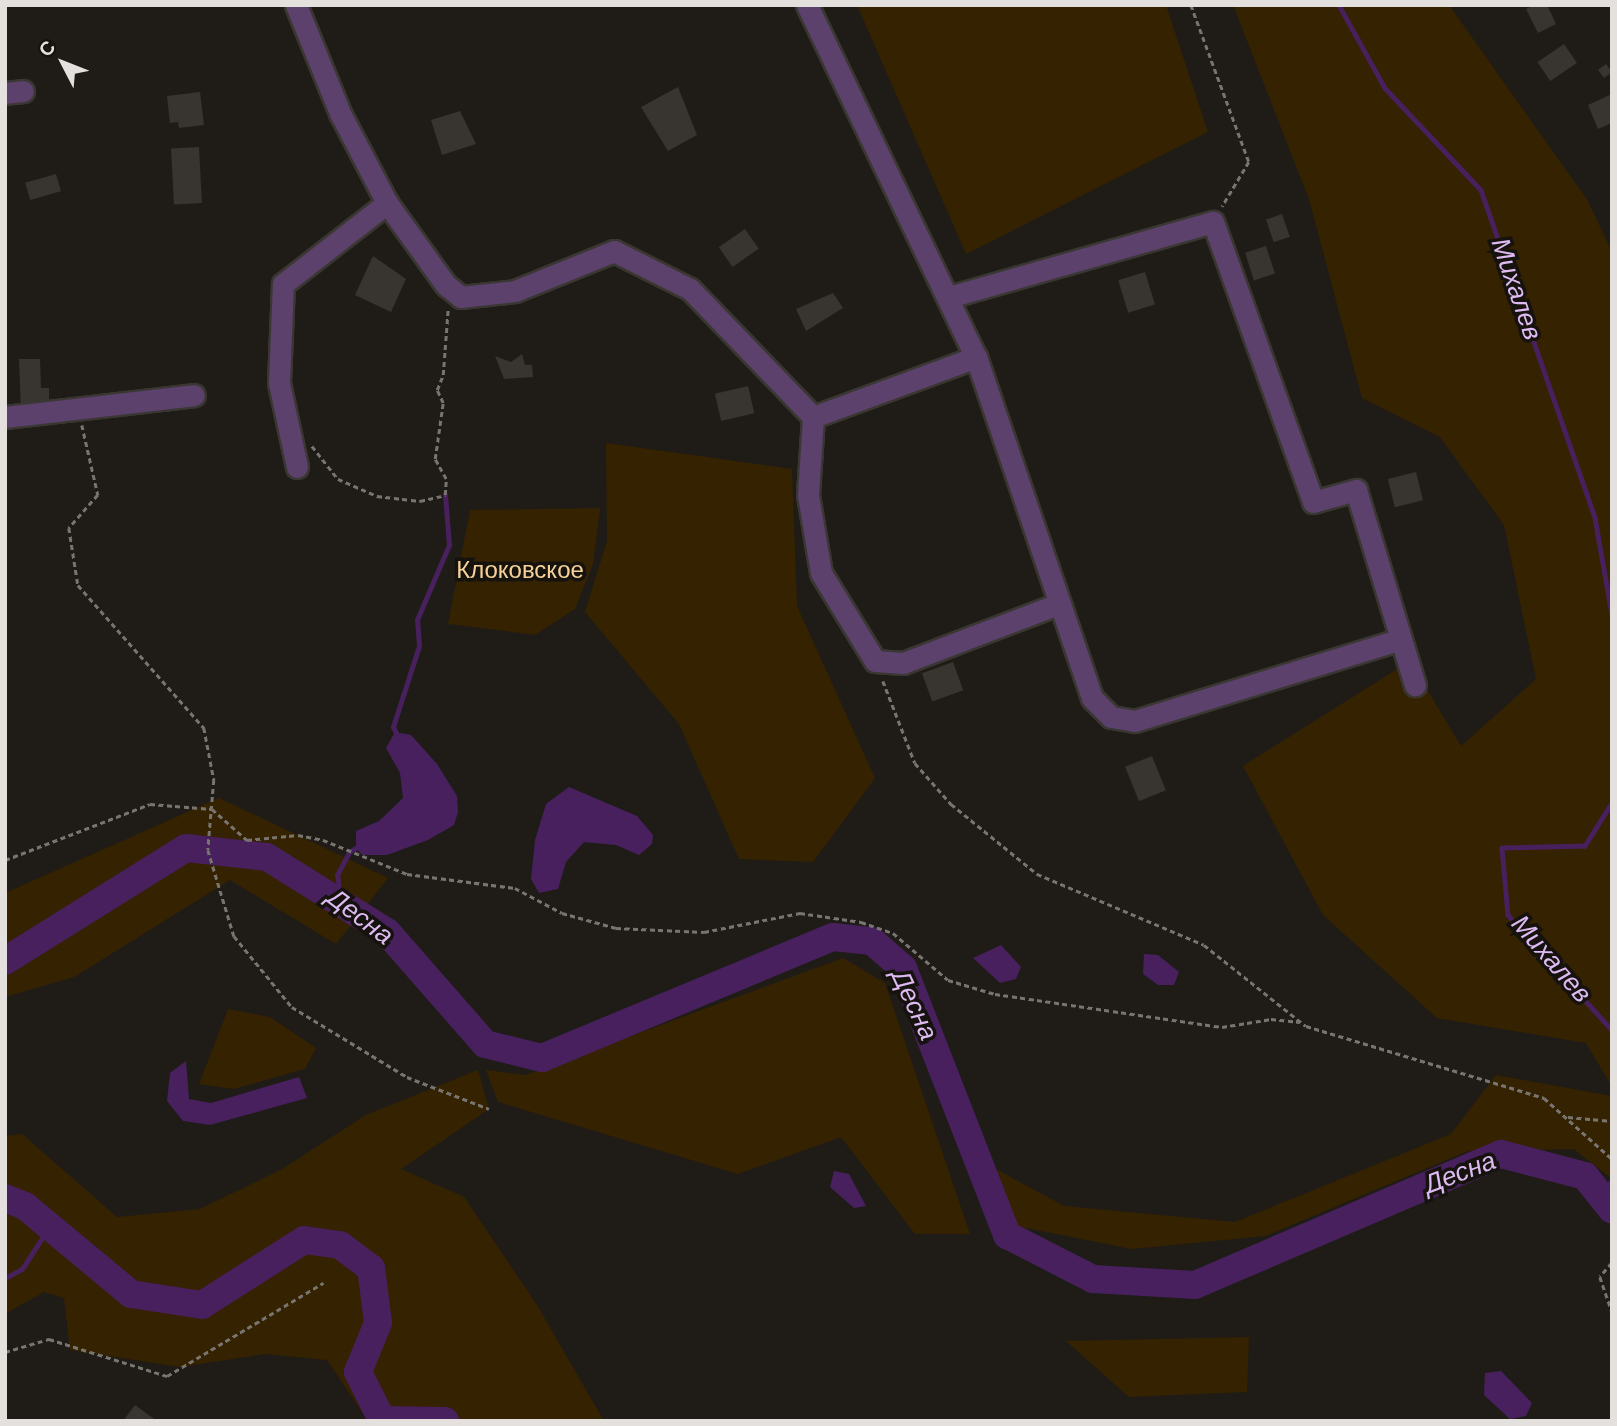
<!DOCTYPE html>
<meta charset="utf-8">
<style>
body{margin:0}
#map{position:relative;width:1617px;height:1426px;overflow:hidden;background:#1f1c17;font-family:Arial,sans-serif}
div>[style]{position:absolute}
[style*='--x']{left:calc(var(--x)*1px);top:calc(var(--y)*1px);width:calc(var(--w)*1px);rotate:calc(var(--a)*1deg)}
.green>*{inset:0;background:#352200}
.water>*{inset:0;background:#47205d}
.stream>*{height:4.5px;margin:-2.25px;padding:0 2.25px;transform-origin:2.25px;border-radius:2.25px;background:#47205d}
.river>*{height:28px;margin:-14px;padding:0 14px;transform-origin:14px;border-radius:14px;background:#47205d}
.building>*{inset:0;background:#38342f;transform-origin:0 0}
.path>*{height:2.5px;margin-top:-1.25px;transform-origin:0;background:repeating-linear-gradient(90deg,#787571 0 5px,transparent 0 8.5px)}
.roads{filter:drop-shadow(2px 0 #3a3733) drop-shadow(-2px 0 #3a3733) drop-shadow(0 2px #3a3733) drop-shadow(0 -2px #3a3733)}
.minor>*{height:21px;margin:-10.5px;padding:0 10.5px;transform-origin:10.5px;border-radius:10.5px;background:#5b416b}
span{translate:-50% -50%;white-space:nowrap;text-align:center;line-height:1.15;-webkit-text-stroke:7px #16130e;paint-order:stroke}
.park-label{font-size:24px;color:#f6d299}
.water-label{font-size:26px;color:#ddbbf2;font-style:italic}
.frame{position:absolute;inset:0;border:7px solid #e3e0dd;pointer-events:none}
.north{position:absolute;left:28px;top:28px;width:70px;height:70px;-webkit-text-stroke:5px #16130e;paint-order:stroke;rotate:312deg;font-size:19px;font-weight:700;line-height:28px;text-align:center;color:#e3e0dd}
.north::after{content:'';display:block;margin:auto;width:24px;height:32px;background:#e3e0dd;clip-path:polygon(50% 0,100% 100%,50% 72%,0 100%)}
</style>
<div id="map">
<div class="green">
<i style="clip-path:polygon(857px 5px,1166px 5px,1208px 132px,966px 254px)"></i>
<i style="clip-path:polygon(1233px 5px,1449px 5px,1588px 201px,1612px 252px,1612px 1087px,1586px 1043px,1437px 1018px,1323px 915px,1243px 766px,1410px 661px,1461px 746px,1536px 679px,1504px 525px,1440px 437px,1362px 398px,1309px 199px)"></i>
<i style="clip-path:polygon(606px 443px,792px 469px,797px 606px,875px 778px,813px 862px,739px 859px,679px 724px,585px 612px,607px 541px)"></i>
<i style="clip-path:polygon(600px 508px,593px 564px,575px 609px,535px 635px,448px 624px,470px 510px)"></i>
<i style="clip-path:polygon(219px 798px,388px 878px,336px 944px,230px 880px,74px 977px,5px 997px,5px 893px)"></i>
<i style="clip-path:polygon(843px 958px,885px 983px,970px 1234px,915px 1234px,841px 1137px,738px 1174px,498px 1102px,486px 1070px,525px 1075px)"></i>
<i style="clip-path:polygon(228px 1009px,270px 1017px,316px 1048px,305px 1069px,234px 1089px,199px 1084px)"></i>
<i style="clip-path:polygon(478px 1070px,489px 1109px,401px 1169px,464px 1197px,537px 1305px,604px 1421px,368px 1421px,327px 1360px,265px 1354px,180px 1367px,70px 1350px,64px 1298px,44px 1292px,5px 1314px,5px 1136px,22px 1134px,117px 1217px,200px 1209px,282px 1169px,366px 1115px)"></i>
<i style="clip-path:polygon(1496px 1075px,1612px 1096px,1612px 1179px,1574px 1149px,1468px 1151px,1265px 1236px,1132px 1249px,1011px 1225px,996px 1169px,1064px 1206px,1235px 1222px,1451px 1134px)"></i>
<i style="clip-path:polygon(1249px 1337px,1247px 1392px,1129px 1397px,1066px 1341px)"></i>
</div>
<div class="water">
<i style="clip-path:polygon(395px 732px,411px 735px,437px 764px,457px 796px,458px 812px,454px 825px,428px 840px,387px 855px,362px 855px,356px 848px,356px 831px,379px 821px,403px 798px,400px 773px,386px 748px)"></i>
<i style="clip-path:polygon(569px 787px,637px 816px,653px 835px,652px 844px,639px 855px,616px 845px,584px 842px,566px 862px,558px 889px,539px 893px,531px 879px,535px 840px,546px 804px)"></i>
<i style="clip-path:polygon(1001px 945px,1021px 967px,1016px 979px,1000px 983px,973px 958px)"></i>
<i style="clip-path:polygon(1144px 954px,1158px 955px,1179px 972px,1174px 985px,1158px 985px,1143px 974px)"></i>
<i style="clip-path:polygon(186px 1061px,189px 1099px,211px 1103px,299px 1077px,307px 1098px,210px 1125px,183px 1121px,167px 1101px,170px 1073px)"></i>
<i style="clip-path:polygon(834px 1171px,849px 1174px,866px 1206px,854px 1208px,830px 1187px)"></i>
<i style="clip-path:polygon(1501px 1371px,1532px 1403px,1526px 1416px,1510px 1419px,1484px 1395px,1485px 1373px)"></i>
</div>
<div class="stream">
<i style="--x:1339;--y:5;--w:95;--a:61"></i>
<i style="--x:1385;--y:88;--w:140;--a:46.7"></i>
<i style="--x:1481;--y:190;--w:347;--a:70.8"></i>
<i style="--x:1595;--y:518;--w:97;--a:80"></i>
<i style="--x:398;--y:737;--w:11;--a:-117"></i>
<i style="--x:393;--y:727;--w:85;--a:-72.2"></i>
<i style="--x:419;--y:646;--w:26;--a:-94"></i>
<i style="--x:417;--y:620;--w:82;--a:-66.9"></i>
<i style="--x:449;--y:545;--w:50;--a:-94.6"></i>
<i style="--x:1612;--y:803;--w:51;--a:122.1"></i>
<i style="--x:1585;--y:846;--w:83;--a:178.6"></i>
<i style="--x:1502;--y:848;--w:67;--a:84.9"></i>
<i style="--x:1508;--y:915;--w:155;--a:47.9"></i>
<i style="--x:340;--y:898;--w:23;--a:-97"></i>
<i style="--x:337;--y:875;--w:26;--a:-62"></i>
<i style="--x:349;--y:852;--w:12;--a:-31"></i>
<i style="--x:1601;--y:1196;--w:19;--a:-55"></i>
<i style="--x:5;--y:1278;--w:19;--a:-28"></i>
<i style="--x:22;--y:1269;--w:48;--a:-57"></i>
</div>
<div class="river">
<i style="--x:5;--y:961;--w:213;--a:-32"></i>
<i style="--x:186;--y:848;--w:81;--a:6.3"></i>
<i style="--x:267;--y:857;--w:142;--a:32"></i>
<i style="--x:387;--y:932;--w:149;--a:48.8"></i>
<i style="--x:485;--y:1044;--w:59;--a:13.8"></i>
<i style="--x:542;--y:1058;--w:315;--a:-22.6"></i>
<i style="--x:833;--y:937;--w:39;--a:6"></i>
<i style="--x:872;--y:941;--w:41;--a:41.1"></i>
<i style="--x:903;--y:968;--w:287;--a:68.7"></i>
<i style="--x:1007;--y:1235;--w:97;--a:27.1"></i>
<i style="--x:1093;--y:1279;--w:102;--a:3.4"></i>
<i style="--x:1195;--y:1285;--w:333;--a:-23.2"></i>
<i style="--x:1501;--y:1154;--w:87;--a:14.7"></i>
<i style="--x:1585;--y:1176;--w:43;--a:51.5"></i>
<i style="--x:5;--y:1198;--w:22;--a:22"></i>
<i style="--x:25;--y:1206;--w:138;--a:39.7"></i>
<i style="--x:131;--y:1294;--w:72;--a:8.8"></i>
<i style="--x:202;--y:1305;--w:121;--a:-32.5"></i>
<i style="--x:304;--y:1240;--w:36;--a:8"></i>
<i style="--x:340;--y:1245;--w:39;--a:37"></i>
<i style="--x:371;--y:1268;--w:55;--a:82.7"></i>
<i style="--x:378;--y:1323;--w:53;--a:112.2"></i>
<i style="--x:358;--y:1372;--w:54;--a:63.4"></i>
<i style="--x:382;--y:1420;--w:63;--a:0.9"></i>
</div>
<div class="building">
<i style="clip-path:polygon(1534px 5px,1547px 5px,1556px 24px,1538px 33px,1526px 9px)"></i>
<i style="left:1564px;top:44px;width:23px;height:32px;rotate:56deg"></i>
<i style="left:1606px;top:64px;width:10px;height:10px;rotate:53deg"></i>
<i style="clip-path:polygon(678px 87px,697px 135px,668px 151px,641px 107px)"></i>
<i style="clip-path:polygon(200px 92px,204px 125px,179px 128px,178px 122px,170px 123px,167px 96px)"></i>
<i style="clip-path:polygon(1612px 94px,1612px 123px,1598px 129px,1588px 105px)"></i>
<i style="clip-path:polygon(460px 111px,476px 144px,442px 155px,431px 120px)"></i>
<i style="left:199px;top:147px;width:56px;height:28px;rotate:87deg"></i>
<i style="left:56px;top:174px;width:18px;height:32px;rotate:74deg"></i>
<i style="left:1282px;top:214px;width:24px;height:17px;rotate:71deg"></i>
<i style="left:745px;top:229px;width:24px;height:32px;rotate:55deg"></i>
<i style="left:1266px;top:246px;width:29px;height:22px;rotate:72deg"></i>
<i style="clip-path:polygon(373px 256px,406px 279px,391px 312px,355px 295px)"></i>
<i style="left:1145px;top:272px;width:34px;height:28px;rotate:73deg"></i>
<i style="clip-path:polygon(833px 293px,843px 308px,806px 331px,796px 309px)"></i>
<i style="clip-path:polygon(522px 354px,525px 365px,532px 365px,533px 377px,504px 379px,495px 356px,511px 362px)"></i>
<i style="clip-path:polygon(19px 359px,40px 359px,41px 388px,49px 388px,49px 411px,21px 412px)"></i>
<i style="left:748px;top:386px;width:28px;height:34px;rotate:77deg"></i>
<i style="left:1416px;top:472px;width:29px;height:29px;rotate:76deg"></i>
<i style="left:953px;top:662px;width:30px;height:33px;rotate:70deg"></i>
<i style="left:1152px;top:756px;width:37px;height:29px;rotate:68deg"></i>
<i style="clip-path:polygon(135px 1405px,157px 1421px,123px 1421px)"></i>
</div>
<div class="path">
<i style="--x:1191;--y:5;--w:167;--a:69.7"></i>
<i style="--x:1249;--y:162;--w:52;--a:121"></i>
<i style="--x:82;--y:425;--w:72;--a:77.1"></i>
<i style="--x:98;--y:495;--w:44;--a:131.3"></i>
<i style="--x:69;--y:528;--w:58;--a:81"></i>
<i style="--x:78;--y:585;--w:191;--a:48.6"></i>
<i style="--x:204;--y:728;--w:53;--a:79.1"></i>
<i style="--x:214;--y:780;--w:70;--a:94.9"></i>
<i style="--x:208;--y:850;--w:90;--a:73.2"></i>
<i style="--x:234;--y:936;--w:92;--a:50.8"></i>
<i style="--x:292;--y:1007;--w:135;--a:31.3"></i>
<i style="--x:407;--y:1077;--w:88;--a:21.3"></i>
<i style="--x:312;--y:446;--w:42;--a:51.8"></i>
<i style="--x:338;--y:479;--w:43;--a:23.6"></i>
<i style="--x:377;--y:496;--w:43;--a:6.6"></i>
<i style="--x:420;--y:501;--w:26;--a:-13"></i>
<i style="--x:445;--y:495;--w:16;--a:-86"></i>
<i style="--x:446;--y:479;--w:23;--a:-119"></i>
<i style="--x:435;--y:459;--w:57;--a:-81.9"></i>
<i style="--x:443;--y:403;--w:14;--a:-115"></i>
<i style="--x:437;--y:390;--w:16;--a:-68"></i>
<i style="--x:443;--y:375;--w:66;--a:-85.7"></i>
<i style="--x:883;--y:681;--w:88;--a:68.7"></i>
<i style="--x:915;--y:763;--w:55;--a:48.7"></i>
<i style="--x:951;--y:804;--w:111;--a:39.1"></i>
<i style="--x:1037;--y:874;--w:181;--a:23"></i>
<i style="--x:1204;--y:945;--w:130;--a:38.5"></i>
<i style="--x:1306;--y:1026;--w:249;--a:16.8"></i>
<i style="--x:1544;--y:1098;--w:91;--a:41.9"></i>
<i style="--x:5;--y:860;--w:155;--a:-21.1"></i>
<i style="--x:150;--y:804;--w:62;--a:4.6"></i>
<i style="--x:212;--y:809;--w:47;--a:41.5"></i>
<i style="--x:247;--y:840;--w:51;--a:-5.6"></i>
<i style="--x:298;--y:835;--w:25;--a:11"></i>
<i style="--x:323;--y:840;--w:91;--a:22"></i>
<i style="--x:407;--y:874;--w:109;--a:7.4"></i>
<i style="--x:515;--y:888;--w:53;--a:28"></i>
<i style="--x:562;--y:913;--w:56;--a:15.5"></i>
<i style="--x:616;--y:928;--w:88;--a:2.6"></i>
<i style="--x:704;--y:932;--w:98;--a:-11.2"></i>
<i style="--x:800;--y:913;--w:62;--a:8.4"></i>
<i style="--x:861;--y:922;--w:34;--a:19"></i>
<i style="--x:893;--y:933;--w:72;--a:40.5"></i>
<i style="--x:948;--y:980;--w:49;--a:16.6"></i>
<i style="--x:995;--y:994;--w:229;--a:8.3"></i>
<i style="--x:1222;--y:1027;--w:50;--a:-9.3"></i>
<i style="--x:1271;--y:1019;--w:29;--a:6"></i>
<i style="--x:1568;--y:1117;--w:44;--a:5.2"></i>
<i style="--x:1612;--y:1263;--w:18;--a:131"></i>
<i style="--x:1600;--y:1277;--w:36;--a:71"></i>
<i style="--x:5;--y:1352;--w:46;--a:-16.5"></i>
<i style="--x:49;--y:1339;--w:124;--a:17.4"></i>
<i style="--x:167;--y:1376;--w:182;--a:-30.8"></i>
</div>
<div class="roads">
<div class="minor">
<i style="--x:296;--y:5;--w:119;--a:67.8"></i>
<i style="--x:341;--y:115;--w:99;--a:62.4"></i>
<i style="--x:387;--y:203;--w:101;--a:54.3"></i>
<i style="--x:446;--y:285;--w:19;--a:39"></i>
<i style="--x:461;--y:297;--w:54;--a:-6.3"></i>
<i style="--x:515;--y:291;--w:107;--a:-22"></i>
<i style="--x:614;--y:251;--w:85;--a:26.6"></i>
<i style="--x:690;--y:289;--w:178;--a:46.1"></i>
<i style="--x:813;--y:417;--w:78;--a:93.7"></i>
<i style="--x:808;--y:495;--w:79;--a:80.5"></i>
<i style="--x:821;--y:573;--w:103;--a:58.5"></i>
<i style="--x:875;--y:661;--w:28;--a:4"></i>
<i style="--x:903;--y:663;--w:166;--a:-20.8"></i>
<i style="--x:807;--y:5;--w:390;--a:64.4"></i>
<i style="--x:976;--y:357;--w:360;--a:71.2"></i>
<i style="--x:1092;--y:698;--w:27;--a:45"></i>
<i style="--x:1111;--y:717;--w:24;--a:9"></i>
<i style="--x:1135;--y:721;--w:275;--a:-17.1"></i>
<i style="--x:5;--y:93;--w:18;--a:-6"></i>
<i style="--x:949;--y:297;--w:274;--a:-15.9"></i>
<i style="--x:1213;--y:222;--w:297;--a:70.3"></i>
<i style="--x:1313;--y:502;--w:45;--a:-15.6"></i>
<i style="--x:1356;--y:490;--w:204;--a:73.2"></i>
<i style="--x:5;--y:417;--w:190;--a:-6.6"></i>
<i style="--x:813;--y:417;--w:174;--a:-20.2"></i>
<i style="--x:297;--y:467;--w:86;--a:-102.1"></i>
<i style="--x:279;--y:383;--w:99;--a:-87.7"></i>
<i style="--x:283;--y:284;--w:132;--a:-37.9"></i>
</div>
</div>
<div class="park-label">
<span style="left:520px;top:570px">Клоковское</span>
</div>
<div class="water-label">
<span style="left:1516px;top:289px;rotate:71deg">Михалев</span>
<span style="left:360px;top:917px;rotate:37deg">Десна</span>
<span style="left:1551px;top:959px;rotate:49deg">Михалев</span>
<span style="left:914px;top:1005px;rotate:65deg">Десна</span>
<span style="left:1460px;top:1173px;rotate:-21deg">Десна</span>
</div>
<div class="frame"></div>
<div class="north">С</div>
</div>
